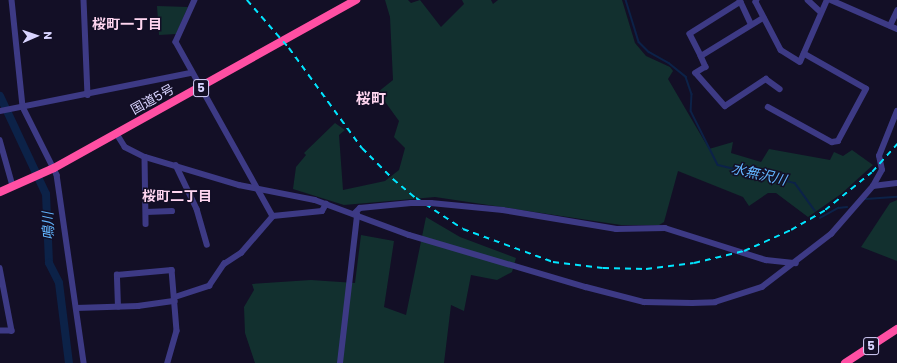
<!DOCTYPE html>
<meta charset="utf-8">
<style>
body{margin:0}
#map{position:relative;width:897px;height:363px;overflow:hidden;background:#130f26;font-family:Poppins,"Noto Sans JP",sans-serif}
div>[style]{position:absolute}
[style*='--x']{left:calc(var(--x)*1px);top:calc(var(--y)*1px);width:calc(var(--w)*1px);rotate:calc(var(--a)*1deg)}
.green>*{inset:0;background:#12302f}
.stream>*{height:1.5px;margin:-0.75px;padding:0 0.75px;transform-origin:0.75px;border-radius:0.75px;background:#0c2248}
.river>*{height:8px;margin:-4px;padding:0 4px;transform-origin:4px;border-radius:4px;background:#0c2248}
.minor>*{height:5.5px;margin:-2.75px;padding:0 2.75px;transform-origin:2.75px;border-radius:2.75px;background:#3d3a85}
.highway>*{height:8px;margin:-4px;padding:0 4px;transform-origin:4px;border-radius:4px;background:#ff4fa3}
.rail>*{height:1.5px;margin-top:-0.75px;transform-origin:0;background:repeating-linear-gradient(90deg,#00e5ff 0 6px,transparent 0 11px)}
.minor-bridge>*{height:5.5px;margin:-2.75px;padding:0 2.75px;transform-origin:2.75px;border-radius:2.75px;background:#3d3a85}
span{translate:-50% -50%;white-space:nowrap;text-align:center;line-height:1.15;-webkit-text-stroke:3px #130f26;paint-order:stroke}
.shield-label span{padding:1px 3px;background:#130f26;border:1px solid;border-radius:3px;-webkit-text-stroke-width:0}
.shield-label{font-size:12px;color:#d9d4ff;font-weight:700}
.street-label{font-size:13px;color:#d9d4ff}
.neighbourhood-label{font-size:14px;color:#ffd6f0;font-weight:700}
.water-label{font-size:14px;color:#62b6ff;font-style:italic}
.quarter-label{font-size:15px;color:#ffd6f0;font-weight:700}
.north{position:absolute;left:16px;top:16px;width:40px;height:40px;-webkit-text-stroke:3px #130f26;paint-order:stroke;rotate:88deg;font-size:11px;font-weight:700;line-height:16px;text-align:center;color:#d9d4ff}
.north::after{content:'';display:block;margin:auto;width:14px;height:18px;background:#d9d4ff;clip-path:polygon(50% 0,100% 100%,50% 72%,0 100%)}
</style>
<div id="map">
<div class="green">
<i style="clip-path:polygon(385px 0,408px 0,411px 3px,420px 0,441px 27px,464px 4px,462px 0,491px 0,493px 4px,498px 0,622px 0,635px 43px,646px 56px,670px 67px,673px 71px,668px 79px,709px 149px,733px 142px,731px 153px,761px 162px,769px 149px,830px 160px,834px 152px,843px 156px,852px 150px,873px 165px,841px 194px,808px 217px,776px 193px,768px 193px,749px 206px,743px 197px,678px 171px,664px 222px,659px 225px,621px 225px,435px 197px,344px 205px,293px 189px,296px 167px,306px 155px,304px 153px,335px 123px,345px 130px,339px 135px,343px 190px,385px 181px,399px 170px,405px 148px,394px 137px,399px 121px,378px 92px,393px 80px,390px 17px)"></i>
<i style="clip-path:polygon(157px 6px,188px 7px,176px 34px,159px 35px)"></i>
<i style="clip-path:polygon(897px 200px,897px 261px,861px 247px,890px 203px)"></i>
<i style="clip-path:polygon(426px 217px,460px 237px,516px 258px,512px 272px,497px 280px,471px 275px,464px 311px,451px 305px,444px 363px,255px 363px,245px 333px,244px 307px,254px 290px,252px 284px,311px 280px,355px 283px,361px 235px,394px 241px,384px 307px,406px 315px)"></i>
</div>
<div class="stream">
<i style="--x:626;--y:0;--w:44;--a:72.8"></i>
<i style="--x:639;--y:42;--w:14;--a:45"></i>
<i style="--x:649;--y:52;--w:23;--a:29"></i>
<i style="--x:669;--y:63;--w:22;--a:39"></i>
<i style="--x:686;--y:77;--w:18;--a:71"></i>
<i style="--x:692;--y:94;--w:17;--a:93"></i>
<i style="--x:691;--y:111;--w:60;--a:63.4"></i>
<i style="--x:718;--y:165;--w:79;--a:13.2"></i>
<i style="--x:795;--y:183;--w:34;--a:54"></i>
<i style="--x:866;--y:199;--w:31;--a:-4"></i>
<i style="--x:820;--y:218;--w:21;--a:-29"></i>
<i style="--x:838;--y:208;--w:9;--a:-6"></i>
</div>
<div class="river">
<i style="--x:0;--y:96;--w:108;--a:64.9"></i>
<i style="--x:46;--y:194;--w:69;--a:87.5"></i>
<i style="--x:49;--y:263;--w:22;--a:63"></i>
<i style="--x:59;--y:283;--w:81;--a:82.9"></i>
</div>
<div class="minor">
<i style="--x:12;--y:0;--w:108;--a:84.1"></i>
<i style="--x:23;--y:107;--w:76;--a:63.4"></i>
<i style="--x:57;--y:175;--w:190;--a:81.8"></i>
<i style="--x:84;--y:0;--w:95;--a:87.6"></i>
<i style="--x:195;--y:0;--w:46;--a:114.3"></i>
<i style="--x:176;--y:42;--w:199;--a:60.9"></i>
<i style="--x:740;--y:0;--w:26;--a:65"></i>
<i style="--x:757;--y:0;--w:2;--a:117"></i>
<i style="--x:756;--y:2;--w:54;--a:62.5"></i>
<i style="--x:781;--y:50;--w:22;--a:32"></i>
<i style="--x:800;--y:62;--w:68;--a:-66.5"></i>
<i style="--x:808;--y:0;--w:16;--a:43"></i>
<i style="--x:831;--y:0;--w:72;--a:23.7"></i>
<i style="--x:741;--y:2;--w:60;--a:147.9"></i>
<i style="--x:690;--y:34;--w:25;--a:63"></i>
<i style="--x:701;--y:56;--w:73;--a:-31.5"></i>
<i style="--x:890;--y:26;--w:17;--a:-65"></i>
<i style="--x:701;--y:56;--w:12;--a:66"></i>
<i style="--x:706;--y:67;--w:12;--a:149"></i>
<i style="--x:696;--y:73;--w:44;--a:48.7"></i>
<i style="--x:725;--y:106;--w:49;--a:-33.4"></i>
<i style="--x:766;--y:79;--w:17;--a:36"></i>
<i style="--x:768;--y:107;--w:73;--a:28.7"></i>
<i style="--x:832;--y:142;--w:6;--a:-9"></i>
<i style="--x:838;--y:141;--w:59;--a:-61.7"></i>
<i style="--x:866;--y:89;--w:71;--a:-150.6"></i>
<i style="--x:0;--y:111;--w:195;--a:-11.3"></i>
<i style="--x:117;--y:134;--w:15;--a:58"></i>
<i style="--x:125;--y:147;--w:22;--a:27"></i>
<i style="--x:145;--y:157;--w:98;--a:16.6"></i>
<i style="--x:239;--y:185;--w:77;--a:11.2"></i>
<i style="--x:315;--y:200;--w:100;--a:20.4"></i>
<i style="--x:409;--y:235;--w:184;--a:16.4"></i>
<i style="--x:586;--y:287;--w:60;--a:14.5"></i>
<i style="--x:644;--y:302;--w:48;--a:1.2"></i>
<i style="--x:692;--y:303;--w:23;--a:-2"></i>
<i style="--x:715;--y:302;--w:49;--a:-17.7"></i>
<i style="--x:762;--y:287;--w:87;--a:-37.5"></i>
<i style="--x:831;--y:234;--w:64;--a:-48.8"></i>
<i style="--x:873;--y:186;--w:18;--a:-61"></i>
<i style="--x:882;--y:170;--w:14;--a:-102"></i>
<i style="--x:879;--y:156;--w:48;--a:-68.2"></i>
<i style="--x:0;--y:140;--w:48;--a:74.2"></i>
<i style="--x:145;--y:157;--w:67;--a:89.1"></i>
<i style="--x:176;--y:165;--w:49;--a:64.5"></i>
<i style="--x:197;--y:209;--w:37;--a:74"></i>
<i style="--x:873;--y:186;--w:24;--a:-7"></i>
<i style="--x:431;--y:203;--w:72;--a:5.6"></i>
<i style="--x:503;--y:210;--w:115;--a:9.5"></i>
<i style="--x:616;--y:229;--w:49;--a:-1.2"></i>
<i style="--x:665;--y:228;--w:106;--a:17.6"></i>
<i style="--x:766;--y:260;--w:30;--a:6"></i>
<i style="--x:146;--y:212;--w:26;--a:-2"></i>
<i style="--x:354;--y:214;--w:8;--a:-45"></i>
<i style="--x:360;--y:208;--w:51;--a:-5.6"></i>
<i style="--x:0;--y:268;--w:64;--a:79.2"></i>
<i style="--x:12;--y:331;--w:12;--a:180"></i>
<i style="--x:175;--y:297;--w:36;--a:-18"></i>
<i style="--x:209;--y:286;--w:27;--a:-56"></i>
<i style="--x:224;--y:264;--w:20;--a:-33"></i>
<i style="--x:241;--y:253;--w:49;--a:-49.1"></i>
<i style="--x:273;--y:216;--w:49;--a:-5.8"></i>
<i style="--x:322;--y:211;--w:8;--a:-60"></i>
<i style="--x:118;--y:307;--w:32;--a:-92"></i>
<i style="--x:117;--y:275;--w:55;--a:-5.2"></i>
<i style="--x:172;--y:270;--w:61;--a:85.3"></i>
<i style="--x:177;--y:331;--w:33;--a:106"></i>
<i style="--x:76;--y:308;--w:62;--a:-1.8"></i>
<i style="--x:138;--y:306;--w:37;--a:-8"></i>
<i style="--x:340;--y:363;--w:149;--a:-83.4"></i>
</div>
<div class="highway">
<i style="--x:0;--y:192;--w:59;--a:-24"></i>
<i style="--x:54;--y:168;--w:346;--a:-29.1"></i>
<i style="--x:845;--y:363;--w:62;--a:-33.2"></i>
</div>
<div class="rail">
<i style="--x:247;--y:0;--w:64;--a:48.8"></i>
<i style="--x:289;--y:48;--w:124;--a:53.9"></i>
<i style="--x:362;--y:148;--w:44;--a:45"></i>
<i style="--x:393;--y:179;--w:30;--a:40"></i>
<i style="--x:416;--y:198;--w:56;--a:33.4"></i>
<i style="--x:463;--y:229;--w:96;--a:20.1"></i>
<i style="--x:553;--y:262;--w:50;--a:6.8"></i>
<i style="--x:603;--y:268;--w:43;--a:1.3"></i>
<i style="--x:646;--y:269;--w:48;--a:-7.1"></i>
<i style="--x:694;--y:263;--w:51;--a:-13.5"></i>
<i style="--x:744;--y:251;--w:51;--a:-24.1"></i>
<i style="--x:791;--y:230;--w:39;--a:-30"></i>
<i style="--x:825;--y:210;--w:60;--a:-39"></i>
<i style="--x:872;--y:172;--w:38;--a:-48"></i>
</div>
<div class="minor-bridge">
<i style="--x:411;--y:203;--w:20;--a:0"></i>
</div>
<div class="shield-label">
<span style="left:201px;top:88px">5</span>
<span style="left:871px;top:346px">5</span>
</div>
<div class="street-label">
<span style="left:153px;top:100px;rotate:-29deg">国道5号</span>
</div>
<div class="neighbourhood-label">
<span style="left:127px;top:24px">桜町一丁目</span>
<span style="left:177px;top:196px">桜町二丁目</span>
</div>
<div class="water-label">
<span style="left:759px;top:174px;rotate:13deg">水無沢川</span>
<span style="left:48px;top:226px;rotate:-92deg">鳴川</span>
</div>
<div class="quarter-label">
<span style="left:371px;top:99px">桜町</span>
</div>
<div class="north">N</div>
</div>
